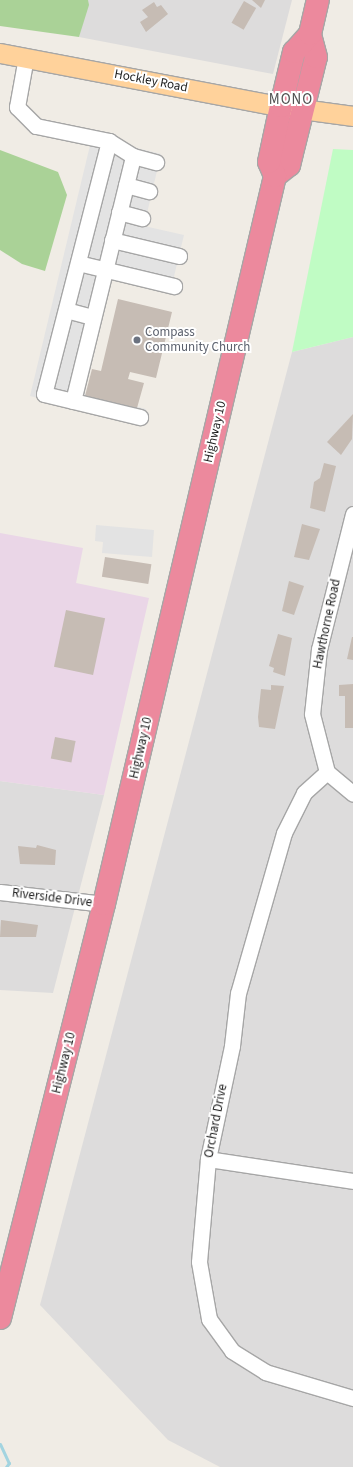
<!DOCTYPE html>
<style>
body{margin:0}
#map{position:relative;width:353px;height:1467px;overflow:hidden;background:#f0ece5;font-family:"Source Sans 3",sans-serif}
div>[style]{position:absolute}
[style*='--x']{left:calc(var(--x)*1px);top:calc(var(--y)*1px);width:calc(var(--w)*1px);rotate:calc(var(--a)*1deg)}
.residential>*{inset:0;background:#dddcdc}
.industrial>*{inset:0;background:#ead6e7}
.forest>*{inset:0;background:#aad297}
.park>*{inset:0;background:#c0fcc4}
.parking>*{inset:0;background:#e3e3e3}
.stream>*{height:3px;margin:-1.5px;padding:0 1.5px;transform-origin:1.5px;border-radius:1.5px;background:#a3d4e0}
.building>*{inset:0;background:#c6bcb4;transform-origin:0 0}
.roads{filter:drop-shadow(1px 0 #a6a6a6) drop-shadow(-1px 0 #a6a6a6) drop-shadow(0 1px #a6a6a6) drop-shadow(0 -1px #a6a6a6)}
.minor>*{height:15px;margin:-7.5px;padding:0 7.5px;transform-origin:7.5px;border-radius:7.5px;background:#fff}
.major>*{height:19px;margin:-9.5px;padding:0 9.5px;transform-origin:9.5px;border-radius:9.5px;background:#ffd29b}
.highway>*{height:22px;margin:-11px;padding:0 11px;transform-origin:11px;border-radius:11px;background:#ec899d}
.dots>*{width:11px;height:11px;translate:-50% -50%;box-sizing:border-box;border:2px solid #fff;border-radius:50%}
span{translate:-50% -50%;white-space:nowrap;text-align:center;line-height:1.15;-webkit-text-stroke:4px #fff;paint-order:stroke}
.street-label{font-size:13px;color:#1f1f1f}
.worship-label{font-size:13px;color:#5b616d}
.left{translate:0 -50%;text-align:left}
.quarter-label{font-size:15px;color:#525252;letter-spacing:1px}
</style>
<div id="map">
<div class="residential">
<i style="clip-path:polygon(88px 0,292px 0,273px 74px,79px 37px)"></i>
<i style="clip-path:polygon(353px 337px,353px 1467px,220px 1467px,168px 1440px,40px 1305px,292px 352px)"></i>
<i style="clip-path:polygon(0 781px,104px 795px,53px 993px,0 990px)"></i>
</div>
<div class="industrial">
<i style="clip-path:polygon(0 533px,83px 548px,76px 583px,149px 598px,104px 795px,0 781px)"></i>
</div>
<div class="forest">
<i style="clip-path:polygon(0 0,88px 0,89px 5px,79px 37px,0 26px)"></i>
<i style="clip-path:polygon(0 150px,58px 172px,67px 195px,45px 271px,22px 264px,0 250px)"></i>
</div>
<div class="park">
<i style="clip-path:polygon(333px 149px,353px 150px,353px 337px,292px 352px)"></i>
</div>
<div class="parking">
<i style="clip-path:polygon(92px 137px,161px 154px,144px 226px,184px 235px,171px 289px,102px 272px,74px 391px,146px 409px,143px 423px,30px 396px)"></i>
<i style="clip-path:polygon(96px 525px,154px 530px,152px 557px,102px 553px,103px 542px,95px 541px)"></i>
</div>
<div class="stream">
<i style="--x:0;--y:1444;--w:21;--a:65"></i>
<i style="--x:9;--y:1463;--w:5;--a:127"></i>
</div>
<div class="building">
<i style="clip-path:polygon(252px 0,265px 0,261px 8px)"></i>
<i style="left:244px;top:1px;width:14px;height:25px;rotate:30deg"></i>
<i style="clip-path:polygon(154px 2px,157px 7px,161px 5px,168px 14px,146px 32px,140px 22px,148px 17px,142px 10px)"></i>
<i style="clip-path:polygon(118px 299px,172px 312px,156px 378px,130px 372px,128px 379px,144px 383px,137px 408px,85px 396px,92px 369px,101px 371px)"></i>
<i style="clip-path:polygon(353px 414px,352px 439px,341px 455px,327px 442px)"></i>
<i style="clip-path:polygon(324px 463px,336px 466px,325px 512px,310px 508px,314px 482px,320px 478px)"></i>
<i style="clip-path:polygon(302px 524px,320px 529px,309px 560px,294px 557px)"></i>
<i style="left:105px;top:557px;width:47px;height:20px;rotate:9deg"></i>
<i style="clip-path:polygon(289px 581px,304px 586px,294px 615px,282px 611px)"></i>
<i style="left:66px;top:610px;width:40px;height:58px;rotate:12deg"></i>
<i style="clip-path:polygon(278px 634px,292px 638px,285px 676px,273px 672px,274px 668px,269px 666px)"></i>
<i style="clip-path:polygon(352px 637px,353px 637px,353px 660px,347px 659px)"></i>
<i style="clip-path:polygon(353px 684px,353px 728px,345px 728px,345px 696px,339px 696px,339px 685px)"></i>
<i style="clip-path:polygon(271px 685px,284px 686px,275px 729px,259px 727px,258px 717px,261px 689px,271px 690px)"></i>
<i style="left:55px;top:737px;width:21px;height:22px;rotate:11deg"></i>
<i style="clip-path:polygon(37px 845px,56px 850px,55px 865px,20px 864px,18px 846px,36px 848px)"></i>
<i style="clip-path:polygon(1px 920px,38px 925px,36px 937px,0 937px)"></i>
</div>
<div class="roads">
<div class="minor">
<i style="--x:26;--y:57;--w:51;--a:100.2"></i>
<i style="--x:17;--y:107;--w:27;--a:45"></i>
<i style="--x:36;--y:126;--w:75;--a:11.6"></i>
<i style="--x:109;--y:141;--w:28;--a:32"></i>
<i style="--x:133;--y:156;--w:24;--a:15"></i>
<i style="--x:109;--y:141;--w:261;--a:104.4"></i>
<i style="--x:44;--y:394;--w:99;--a:13.5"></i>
<i style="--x:126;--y:185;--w:24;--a:15"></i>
<i style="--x:119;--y:212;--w:24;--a:15"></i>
<i style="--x:112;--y:240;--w:69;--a:13.4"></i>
<i style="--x:78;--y:263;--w:99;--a:13.5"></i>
<i style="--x:66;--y:310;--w:28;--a:15"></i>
<i style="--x:73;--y:401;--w:252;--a:-76.2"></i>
<i style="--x:353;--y:514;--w:139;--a:104.1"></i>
<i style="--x:319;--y:649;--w:65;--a:96.1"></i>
<i style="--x:312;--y:714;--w:60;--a:75.5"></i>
<i style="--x:327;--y:772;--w:34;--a:40"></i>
<i style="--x:327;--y:772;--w:31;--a:138"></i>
<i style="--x:304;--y:793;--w:45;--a:116.6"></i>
<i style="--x:284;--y:833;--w:166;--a:106"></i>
<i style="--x:238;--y:993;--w:53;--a:96.5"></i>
<i style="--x:232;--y:1046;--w:116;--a:102"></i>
<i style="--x:208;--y:1159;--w:103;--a:95"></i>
<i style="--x:199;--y:1262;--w:58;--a:80"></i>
<i style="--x:209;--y:1319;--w:39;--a:54"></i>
<i style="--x:232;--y:1351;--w:39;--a:32"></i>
<i style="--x:265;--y:1372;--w:92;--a:16.5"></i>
<i style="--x:0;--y:892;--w:105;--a:6.6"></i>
<i style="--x:208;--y:1159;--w:147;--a:8.6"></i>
</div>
<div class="major">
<i style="--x:0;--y:53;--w:277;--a:10.8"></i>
<i style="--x:272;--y:105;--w:82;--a:7.7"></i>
</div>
<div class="highway">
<i style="--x:275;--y:176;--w:18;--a:-38"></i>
<i style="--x:289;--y:165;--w:111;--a:-76"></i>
<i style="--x:316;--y:57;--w:24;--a:-105"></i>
<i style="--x:0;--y:1318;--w:427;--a:-75.9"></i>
<i style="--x:104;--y:904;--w:748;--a:-76.78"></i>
<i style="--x:275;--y:176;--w:15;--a:-113"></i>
<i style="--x:269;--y:162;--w:57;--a:-77.9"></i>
<i style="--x:281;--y:106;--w:56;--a:-76.5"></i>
<i style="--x:294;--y:52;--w:24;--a:-48"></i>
<i style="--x:310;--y:34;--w:35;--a:-77"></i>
</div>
</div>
<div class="dots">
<i style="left:137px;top:340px;background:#6b7280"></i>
</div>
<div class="street-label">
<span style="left:151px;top:81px;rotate:11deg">Hockley Road</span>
<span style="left:215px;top:432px;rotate:-77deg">Highway 10</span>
<span style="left:327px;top:624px;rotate:-78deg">Hawthorne Road</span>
<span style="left:141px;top:748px;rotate:-77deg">Highway 10</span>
<span style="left:52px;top:898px;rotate:7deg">Riverside Drive</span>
<span style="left:64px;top:1063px;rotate:-76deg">Highway 10</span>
<span style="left:216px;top:1121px;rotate:-79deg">Orchard Drive</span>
</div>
<div class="worship-label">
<span class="left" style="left:145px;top:340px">Compass<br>Community Church</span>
</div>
<div class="quarter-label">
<span style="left:291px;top:100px">MONO</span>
</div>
</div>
